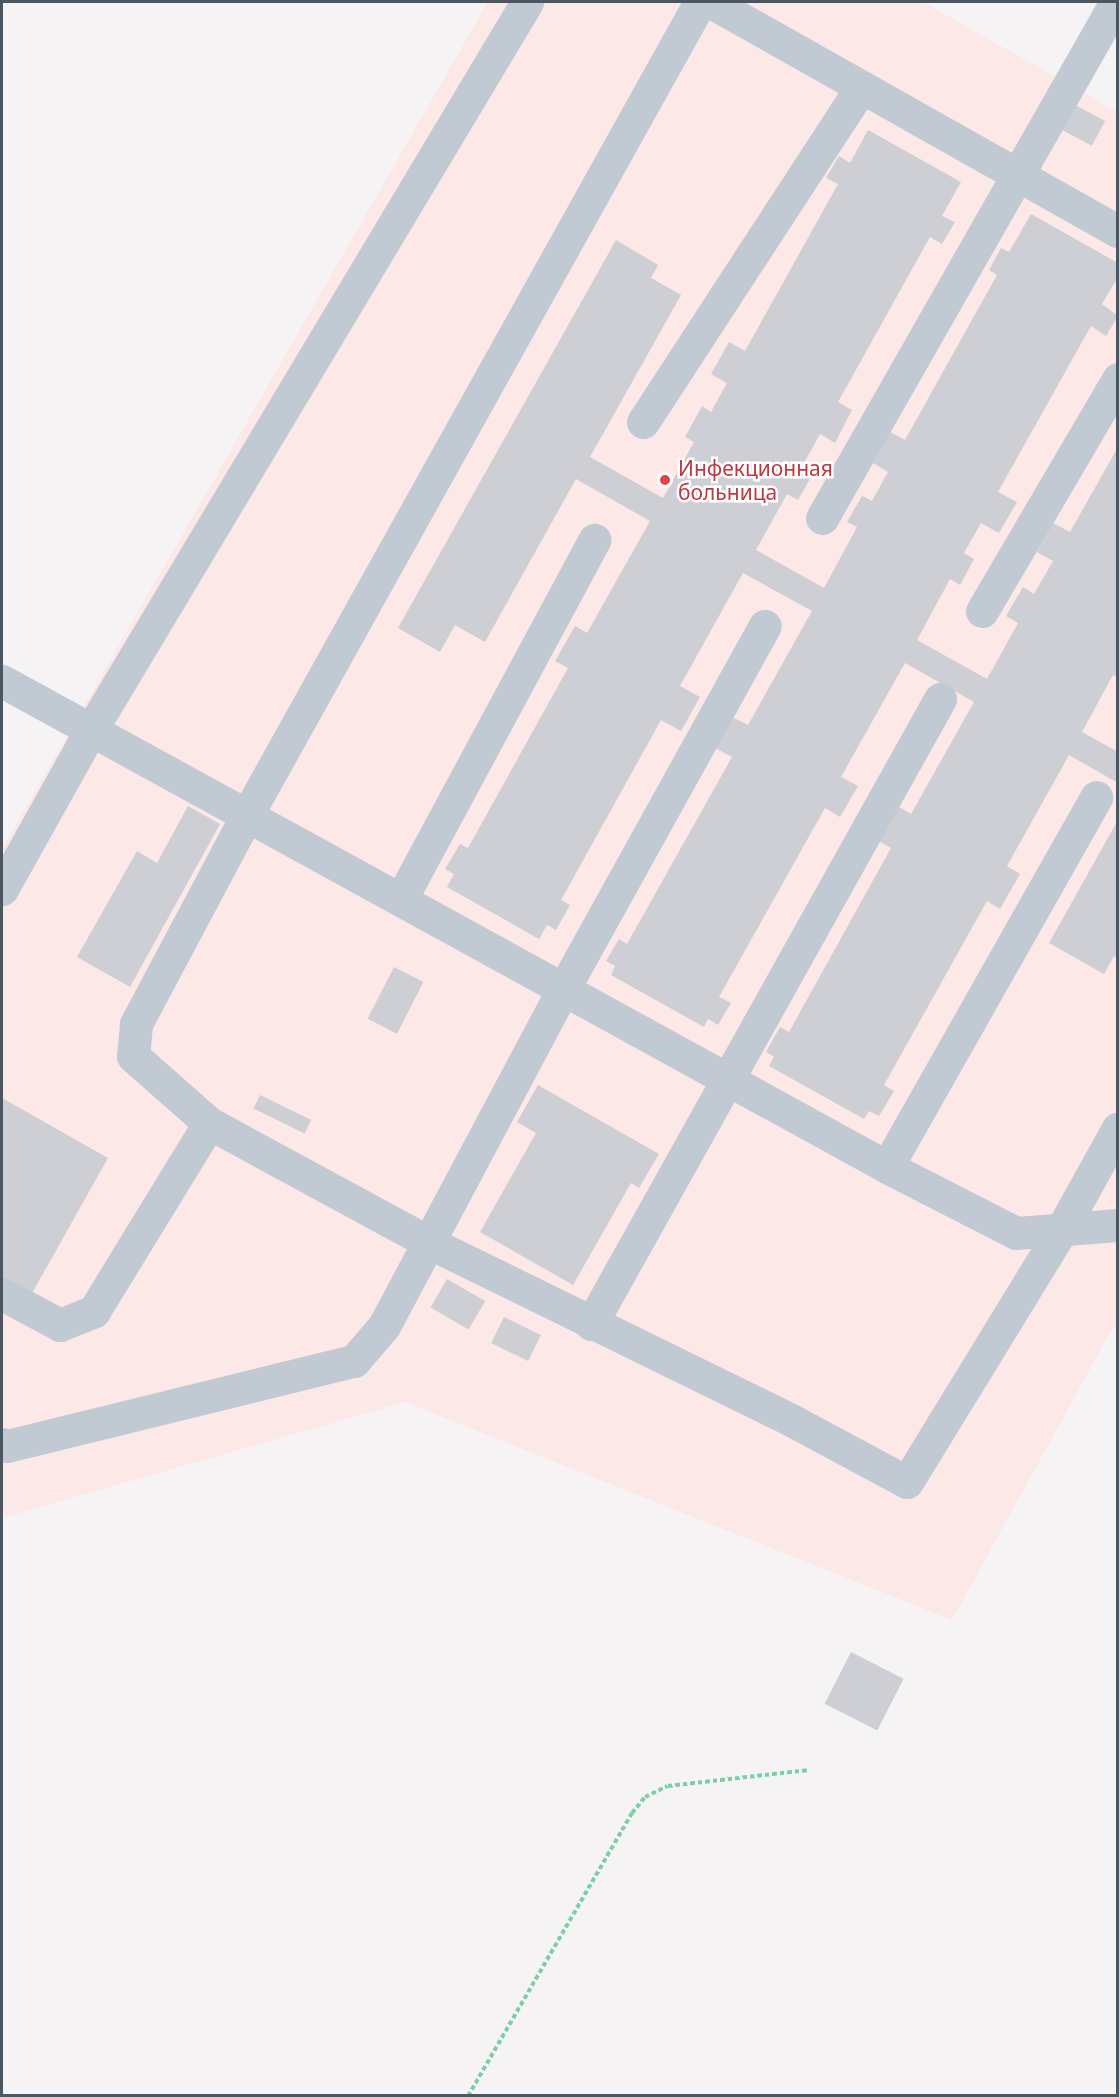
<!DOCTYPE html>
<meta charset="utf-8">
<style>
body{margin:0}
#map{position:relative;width:1119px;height:2097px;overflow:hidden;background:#f5f3f3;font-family:"Noto Sans",sans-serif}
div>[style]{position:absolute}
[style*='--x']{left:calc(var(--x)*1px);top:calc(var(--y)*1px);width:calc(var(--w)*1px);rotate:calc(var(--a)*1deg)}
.medical>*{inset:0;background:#fce8e6}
.building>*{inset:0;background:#cdcfd5;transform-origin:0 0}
.path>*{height:4px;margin-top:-2px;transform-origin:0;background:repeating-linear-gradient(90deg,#7ad0a6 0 4.5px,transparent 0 7.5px)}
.minor>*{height:33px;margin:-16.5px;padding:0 16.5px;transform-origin:16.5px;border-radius:16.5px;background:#c1cad2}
.dots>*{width:16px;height:16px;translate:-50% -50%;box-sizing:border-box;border:3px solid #fff;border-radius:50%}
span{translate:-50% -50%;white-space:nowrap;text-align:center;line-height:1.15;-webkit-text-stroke:5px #fff;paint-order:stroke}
.health-label{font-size:21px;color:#be3a42}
.left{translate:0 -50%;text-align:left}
.frame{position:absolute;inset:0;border:3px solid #4a5661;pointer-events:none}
</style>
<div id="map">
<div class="medical">
<i style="clip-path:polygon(488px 2px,923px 2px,1117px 112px,1117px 1326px,1113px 1327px,952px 1620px,405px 1402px,2px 1518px,2px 849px)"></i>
</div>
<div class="building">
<i style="left:1075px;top:105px;width:34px;height:28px;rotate:28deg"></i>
<i style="clip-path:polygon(868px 130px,961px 182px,942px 216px,955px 222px,942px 244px,930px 237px,838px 402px,852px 410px,835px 443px,820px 434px,804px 463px,815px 470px,798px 500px,787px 494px,756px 550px,824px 588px,857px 527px,847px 522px,862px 496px,872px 501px,888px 472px,873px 463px,890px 432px,905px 440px,997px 275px,989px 270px,1001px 248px,1009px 252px,1031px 214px,1118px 263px,1118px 277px,1102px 304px,1118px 316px,1106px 336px,1091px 326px,998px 492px,1017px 502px,999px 533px,981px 523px,964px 553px,974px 559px,960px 585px,950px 579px,917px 640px,987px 679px,1018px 623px,1006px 616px,1023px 587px,1034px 594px,1053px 561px,1037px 552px,1053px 523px,1070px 532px,1118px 447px,1118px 678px,1113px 675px,1082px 732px,1118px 752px,1118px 783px,1069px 755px,1007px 866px,1020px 874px,1000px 909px,987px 901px,884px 1085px,894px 1091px,879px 1116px,869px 1111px,864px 1119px,769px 1066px,774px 1057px,766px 1052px,780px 1027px,789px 1032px,891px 848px,877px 840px,896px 805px,911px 814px,974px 702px,905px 663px,841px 777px,858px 786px,840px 817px,825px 808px,719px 997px,731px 1003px,718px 1025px,708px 1019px,704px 1027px,611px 975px,615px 966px,606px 961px,619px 939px,627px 944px,732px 757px,715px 748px,732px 717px,748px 725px,812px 611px,743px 573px,680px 686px,700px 697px,681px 731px,661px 720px,561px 900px,570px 905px,556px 930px,547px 925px,539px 939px,447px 887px,454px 874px,445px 869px,460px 844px,468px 848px,568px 668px,555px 661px,575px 626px,587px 633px,650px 521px,576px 479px,485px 642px,455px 625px,440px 652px,398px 628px,616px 240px,658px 265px,651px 278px,681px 295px,590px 457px,663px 498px,694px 442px,685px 437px,702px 406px,711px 412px,727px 383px,711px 374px,729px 342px,745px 351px,838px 184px,826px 178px,839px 156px,850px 163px)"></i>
<i style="clip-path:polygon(188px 806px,220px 824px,130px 987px,77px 957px,137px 851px,157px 863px)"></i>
<i style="clip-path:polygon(1118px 820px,1118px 958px,1114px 956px,1104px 974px,1049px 943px)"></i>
<i style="left:394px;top:967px;width:33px;height:58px;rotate:27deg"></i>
<i style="clip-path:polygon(538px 1085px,659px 1154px,639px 1188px,631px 1183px,573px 1285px,480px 1232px,536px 1133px,517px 1122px)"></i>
<i style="left:260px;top:1095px;width:57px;height:15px;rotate:26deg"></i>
<i style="clip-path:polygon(2px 1098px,108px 1158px,31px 1295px,2px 1279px)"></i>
<i style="left:447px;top:1279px;width:44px;height:33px;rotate:30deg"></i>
<i style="left:504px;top:1317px;width:41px;height:29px;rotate:26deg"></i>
<i style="left:851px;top:1652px;width:59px;height:58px;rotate:27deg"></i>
</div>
<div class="path">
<i style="--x:468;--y:2096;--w:327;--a:-59.9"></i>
<i style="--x:632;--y:1813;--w:21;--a:-51"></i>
<i style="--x:645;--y:1797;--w:25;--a:-26"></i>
<i style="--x:668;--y:1786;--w:142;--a:-6.5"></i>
</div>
<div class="minor">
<i style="--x:700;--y:2;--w:931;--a:119.13"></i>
<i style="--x:247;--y:815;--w:237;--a:118"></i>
<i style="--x:136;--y:1024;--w:32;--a:95"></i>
<i style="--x:133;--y:1056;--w:101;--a:41.4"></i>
<i style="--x:209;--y:1123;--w:251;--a:28.5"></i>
<i style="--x:430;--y:1243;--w:404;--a:26.1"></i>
<i style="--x:793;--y:1421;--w:129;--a:28.2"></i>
<i style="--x:907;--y:1482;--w:297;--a:-58.5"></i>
<i style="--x:1062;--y:1229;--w:115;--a:-61"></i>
<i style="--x:711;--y:2;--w:467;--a:29.4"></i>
<i style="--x:643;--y:422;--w:400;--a:-56.9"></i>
<i style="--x:822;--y:518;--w:594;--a:-60.33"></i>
<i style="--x:982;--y:611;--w:269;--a:-59.6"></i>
<i style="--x:2;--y:681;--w:1010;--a:28.77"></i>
<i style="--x:887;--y:1167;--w:145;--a:27.1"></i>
<i style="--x:1016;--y:1233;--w:102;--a:-4.5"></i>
<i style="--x:2;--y:889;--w:182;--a:-60.8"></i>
<i style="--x:91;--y:730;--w:849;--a:-59.08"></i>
<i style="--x:401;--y:899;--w:408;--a:-61.7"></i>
<i style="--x:887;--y:1167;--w:425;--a:-60.5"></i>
<i style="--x:2;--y:1294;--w:66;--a:28.1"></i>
<i style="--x:60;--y:1325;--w:37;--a:-22"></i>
<i style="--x:94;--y:1311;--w:220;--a:-58.5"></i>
<i style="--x:591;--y:1324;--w:716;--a:-60.82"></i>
<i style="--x:2;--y:1444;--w:5;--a:22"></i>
<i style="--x:7;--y:1446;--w:357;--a:-13.8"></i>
<i style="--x:354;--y:1361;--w:46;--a:-49.4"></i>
<i style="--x:384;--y:1326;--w:383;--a:-62"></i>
<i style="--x:564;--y:988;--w:414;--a:-61"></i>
</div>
<div class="dots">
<i style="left:665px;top:480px;background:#e0444e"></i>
</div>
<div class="health-label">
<span class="left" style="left:678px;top:480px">Инфекционная<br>больница</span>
</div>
<div class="frame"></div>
</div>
